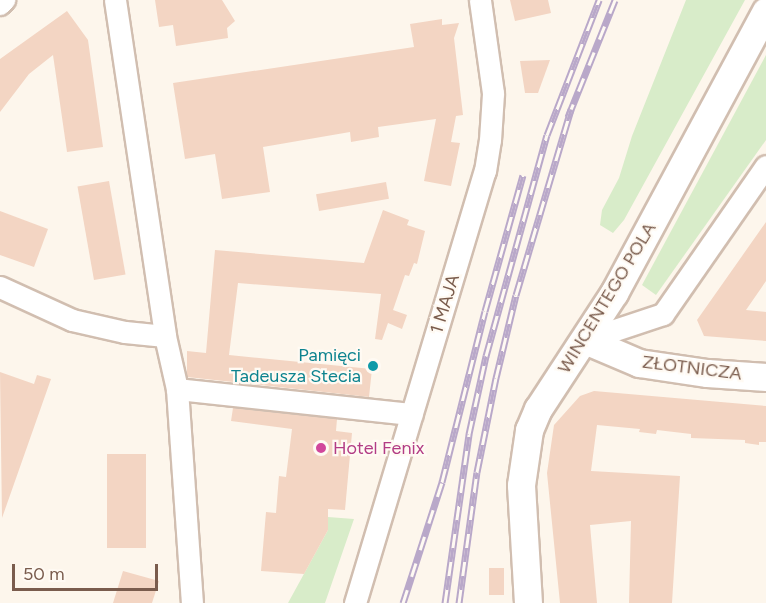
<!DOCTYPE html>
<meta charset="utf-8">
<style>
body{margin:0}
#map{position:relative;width:766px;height:603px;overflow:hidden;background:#fdf6ec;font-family:Figtree,sans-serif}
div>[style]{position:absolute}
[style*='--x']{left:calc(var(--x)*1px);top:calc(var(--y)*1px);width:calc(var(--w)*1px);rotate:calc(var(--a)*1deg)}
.green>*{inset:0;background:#d8ecc9}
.building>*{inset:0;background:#f3d5c3;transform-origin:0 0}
.roads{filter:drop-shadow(2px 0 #d1beb0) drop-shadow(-2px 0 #d1beb0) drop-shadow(0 2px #d1beb0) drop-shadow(0 -2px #d1beb0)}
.minor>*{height:21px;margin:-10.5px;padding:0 10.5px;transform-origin:10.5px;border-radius:10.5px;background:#fff}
.tertiary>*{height:27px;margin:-13.5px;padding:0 13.5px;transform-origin:13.5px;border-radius:13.5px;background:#fff}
.rail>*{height:7px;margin-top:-3.5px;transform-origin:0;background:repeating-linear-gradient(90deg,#fffaf3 0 14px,#b9a8c9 0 28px);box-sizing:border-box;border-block:2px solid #b9a8c9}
.dots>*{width:16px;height:16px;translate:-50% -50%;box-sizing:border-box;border:3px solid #fffaf3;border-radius:50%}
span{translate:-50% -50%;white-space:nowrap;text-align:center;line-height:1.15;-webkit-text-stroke:4.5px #fffaf3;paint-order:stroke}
.street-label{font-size:18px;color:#7a5c4d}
.culture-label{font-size:18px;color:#0d838f}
.right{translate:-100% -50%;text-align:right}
.hotel-label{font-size:18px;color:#b23c85}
.left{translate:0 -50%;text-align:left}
.scale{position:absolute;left:12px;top:564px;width:146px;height:27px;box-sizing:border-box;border:3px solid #7a5c4d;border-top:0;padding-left:8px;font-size:18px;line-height:21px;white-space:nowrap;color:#7a5c4d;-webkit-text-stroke:4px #fffaf3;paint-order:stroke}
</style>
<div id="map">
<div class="green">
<i style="clip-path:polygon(686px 0,745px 0,624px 220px,613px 233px,600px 225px,602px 210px,619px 178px,632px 136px)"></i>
<i style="clip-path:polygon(766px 55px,766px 140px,656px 295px,642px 285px)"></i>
<i style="clip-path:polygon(328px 517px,354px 519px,325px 603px,288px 603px,328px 530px)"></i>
</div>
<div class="building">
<i style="clip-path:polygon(155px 0,222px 0,235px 21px,227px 28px,228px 38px,176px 46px,173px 25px,159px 27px)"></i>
<i style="clip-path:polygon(510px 0,548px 0,551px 13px,515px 21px)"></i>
<i style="clip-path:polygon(67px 11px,88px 40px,103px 147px,67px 152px,53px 55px,29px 74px,0 112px,0 59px)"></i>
<i style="clip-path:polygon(442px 19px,442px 25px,459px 23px,454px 38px,463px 115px,456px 116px,451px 142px,460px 143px,451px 186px,424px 181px,436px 119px,378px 127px,379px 137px,351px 142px,350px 132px,263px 147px,270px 192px,222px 199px,215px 154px,185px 159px,173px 83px,414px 47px,410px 24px)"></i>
<i style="clip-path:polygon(550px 60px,538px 93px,525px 93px,520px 61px)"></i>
<i style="left:109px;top:181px;width:95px;height:32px;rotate:80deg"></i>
<i style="left:386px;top:182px;width:17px;height:71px;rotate:80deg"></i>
<i style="clip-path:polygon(383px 210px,409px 220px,407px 225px,425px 231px,417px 264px,414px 263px,409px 276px,405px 275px,393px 310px,407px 315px,402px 329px,388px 323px,382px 340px,375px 339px,381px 294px,238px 283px,229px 355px,372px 369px,369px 397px,187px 377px,187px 351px,206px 353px,215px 250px,364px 263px)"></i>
<i style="clip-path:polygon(0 211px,48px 229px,34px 267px,0 255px)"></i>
<i style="clip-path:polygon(766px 222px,766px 281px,746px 310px,766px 312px,766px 341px,704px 336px,697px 320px)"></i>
<i style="clip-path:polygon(0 372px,34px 384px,37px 375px,51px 379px,2px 518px)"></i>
<i style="clip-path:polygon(594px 391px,766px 406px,766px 442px,759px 442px,759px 445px,745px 443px,745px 440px,691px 438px,691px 434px,657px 430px,656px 434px,639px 432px,640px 429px,597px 425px,591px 471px,680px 476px,672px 603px,629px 603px,631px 521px,590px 525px,597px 603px,560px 603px,547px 473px,554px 425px,580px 396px)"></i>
<i style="clip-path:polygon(233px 408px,337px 419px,336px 431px,352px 433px,345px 510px,328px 509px,328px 530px,304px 574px,261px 571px,266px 512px,276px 513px,279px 476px,286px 477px,292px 429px,231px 421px)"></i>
<i style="left:107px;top:454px;width:39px;height:94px"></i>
<i style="left:489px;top:568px;width:15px;height:27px"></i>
<i style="clip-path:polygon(123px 571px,159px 581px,152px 603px,113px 603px)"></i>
</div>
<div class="roads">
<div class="minor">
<i style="--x:115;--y:0;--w:340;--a:81.5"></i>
<i style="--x:165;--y:336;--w:54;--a:77.2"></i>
<i style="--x:177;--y:389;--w:215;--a:86"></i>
<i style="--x:0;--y:4;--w:6;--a:-45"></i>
<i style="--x:0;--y:287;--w:79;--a:24.6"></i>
<i style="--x:72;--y:320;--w:54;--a:12.8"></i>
<i style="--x:125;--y:332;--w:40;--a:5.7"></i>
<i style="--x:585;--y:340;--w:82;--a:-18.4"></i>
<i style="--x:663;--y:314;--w:180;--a:-55.2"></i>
<i style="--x:177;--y:389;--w:236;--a:6.1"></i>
<i style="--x:355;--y:603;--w:451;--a:-73.3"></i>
<i style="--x:485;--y:171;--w:31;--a:-81"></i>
<i style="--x:490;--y:140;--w:47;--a:-86.3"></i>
<i style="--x:493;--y:93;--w:94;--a:-98"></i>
</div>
<div class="tertiary">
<i style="--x:585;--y:340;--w:59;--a:23.1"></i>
<i style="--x:639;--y:363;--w:69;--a:8.4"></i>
<i style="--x:707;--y:373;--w:59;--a:3.9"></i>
<i style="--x:528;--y:603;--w:118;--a:-93.4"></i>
<i style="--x:521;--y:485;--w:56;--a:-81.7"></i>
<i style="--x:529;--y:430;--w:23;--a:-67"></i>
<i style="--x:538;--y:409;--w:139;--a:-56.8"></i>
<i style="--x:614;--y:293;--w:320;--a:-61.7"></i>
</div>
</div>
<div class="rail">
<i style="--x:568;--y:117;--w:126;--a:-68.1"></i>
<i style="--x:403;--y:603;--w:127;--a:-72.1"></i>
<i style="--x:442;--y:482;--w:176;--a:-75.9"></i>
<i style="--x:485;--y:311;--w:141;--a:-74.4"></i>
<i style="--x:445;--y:603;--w:171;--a:-81.9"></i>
<i style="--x:469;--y:434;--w:80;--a:-77.7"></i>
<i style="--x:486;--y:356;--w:229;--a:-74.6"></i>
<i style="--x:547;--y:135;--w:145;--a:-68.9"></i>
<i style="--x:459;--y:603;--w:132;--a:-82.2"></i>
<i style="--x:477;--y:472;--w:96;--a:-78.6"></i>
<i style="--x:496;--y:378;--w:85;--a:-76.5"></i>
<i style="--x:516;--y:295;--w:194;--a:-73.5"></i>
</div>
<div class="dots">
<i style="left:373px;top:366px;background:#0f9aa8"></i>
<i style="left:321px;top:448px;background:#d1479c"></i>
</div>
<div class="street-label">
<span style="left:607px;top:298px;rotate:-59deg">WINCENTEGO POLA</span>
<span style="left:445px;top:304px;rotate:-73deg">1 MAJA</span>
<span style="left:692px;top:368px;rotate:7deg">ZŁOTNICZA</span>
</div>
<div class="culture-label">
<span class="right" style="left:361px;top:366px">Pamięci<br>Tadeusza Stecia</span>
</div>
<div class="hotel-label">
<span class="left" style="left:333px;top:448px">Hotel Fenix</span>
</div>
<div class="scale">50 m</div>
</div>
